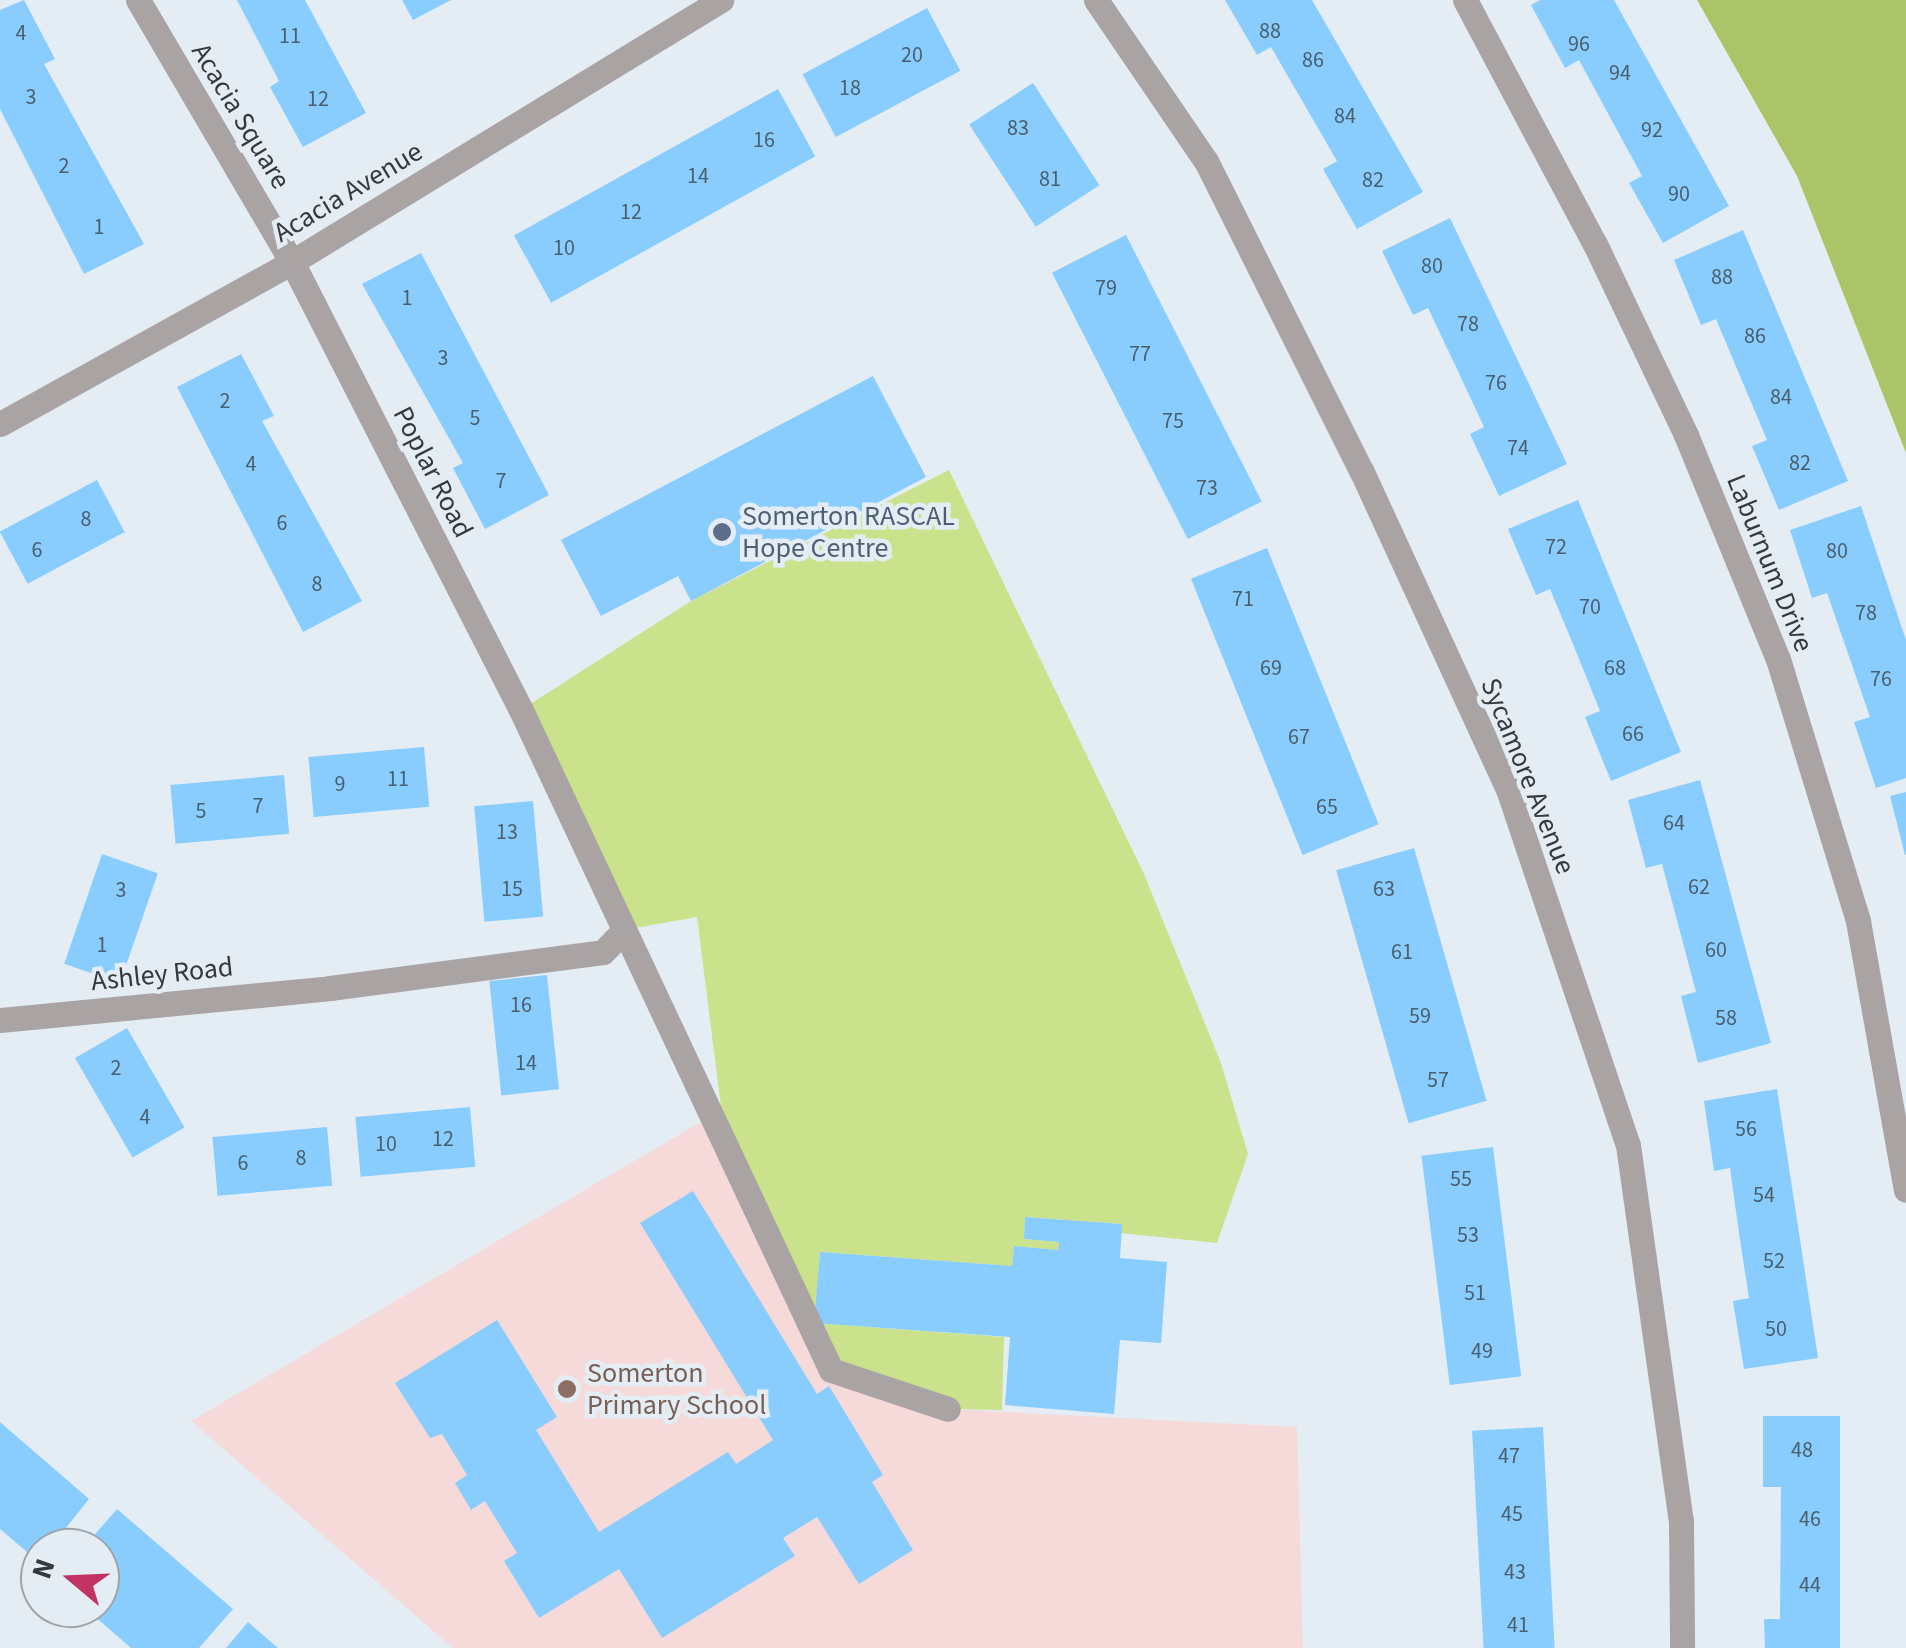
<!DOCTYPE html>
<style>
body{margin:0}
#map{position:relative;width:1906px;height:1648px;overflow:hidden;background:#e4edf4;font-family:"Source Sans 3",sans-serif}
div>[style]{position:absolute}
[style*='--x']{left:calc(var(--x)*1px);top:calc(var(--y)*1px);width:calc(var(--w)*1px);rotate:calc(var(--a)*1deg)}
.education>*{inset:0;background:#f5dad9}
.green>*{inset:0;background:#cae28b}
.forest>*{inset:0;background:#acc468}
.building>*{inset:0;background:#88cdfe;transform-origin:0 0}
.service>*{height:25px;margin:-12.5px;padding:0 12.5px;transform-origin:12.5px;border-radius:12.5px;background:#a9a3a4}
.minor>*{height:25px;margin:-12.5px;padding:0 12.5px;transform-origin:12.5px;border-radius:12.5px;background:#a9a3a4}
.dots>*{width:28px;height:28px;translate:-50% -50%;box-sizing:border-box;border:5px solid #e4edf4;border-radius:50%}
span{translate:-50% -50%;white-space:nowrap;text-align:center;line-height:1.15;-webkit-text-stroke:9px #e4edf4;paint-order:stroke}
.number-label{font-size:22px;color:#4a5e6c}
.number-label span{-webkit-text-stroke-width:0}
.street-label{font-size:28px;color:#35393c}
.service-label{font-size:28px;color:#4e5e75}
.left{translate:0 -50%;text-align:left}
.education-label{font-size:28px;color:#785e54}
.north{position:absolute;left:20px;top:1528px;width:100px;height:100px;box-sizing:border-box;background:#e4edf4;border:2px solid #9ea5aa;border-radius:50%;rotate:289deg;font-size:28px;font-weight:700;line-height:40px;text-align:center;color:#35393c}
.north::after{content:'';display:block;margin:auto;width:35px;height:45px;background:#c13362;clip-path:polygon(50% 0,100% 100%,50% 72%,0 100%)}
</style>
<div id="map">
<div class="education">
<i style="clip-path:polygon(709px 1117px,831px 1370px,948px 1409px,1297px 1427px,1303px 1648px,453px 1648px,191px 1421px)"></i>
</div>
<div class="green">
<i style="clip-path:polygon(949px 470px,1144px 874px,1221px 1063px,1248px 1154px,1217px 1243px,1121px 1233px,1121px 1224px,1025px 1217px,1024px 1239px,1059px 1242px,1058px 1250px,1014px 1246px,1012px 1266px,820px 1252px,815px 1323px,1004px 1337px,1002px 1410px,948px 1409px,831px 1370px,722px 1115px,697px 917px,624px 930px,521px 710px,691px 601px)"></i>
</div>
<div class="forest">
<i style="clip-path:polygon(1697px 0,1906px 0,1906px 453px,1797px 176px)"></i>
</div>
<div class="building">
<i style="clip-path:polygon(24px 0,55px 59px,44px 64px,144px 244px,84px 274px,0 109px,0 10px)"></i>
<i style="clip-path:polygon(237px 0,305px 0,366px 113px,303px 147px,270px 87px,279px 81px)"></i>
<i style="clip-path:polygon(402px 0,451px 0,413px 20px)"></i>
<i style="clip-path:polygon(1225px 0,1312px 0,1423px 192px,1357px 229px,1323px 169px,1337px 161px,1271px 47px,1257px 55px)"></i>
<i style="clip-path:polygon(1540px 0,1614px 0,1729px 206px,1663px 243px,1629px 183px,1642px 176px,1579px 60px,1565px 68px,1531px 5px)"></i>
<i style="left:927px;top:8px;width:71px;height:141px;rotate:62deg"></i>
<i style="left:1033px;top:83px;width:122px;height:76px;rotate:57deg"></i>
<i style="left:778px;top:89px;width:77px;height:302px;rotate:61deg"></i>
<i style="clip-path:polygon(1450px 218px,1567px 464px,1499px 496px,1470px 434px,1484px 427px,1456px 367px,1428px 308px,1413px 315px,1382px 251px)"></i>
<i style="clip-path:polygon(1743px 230px,1848px 481px,1779px 510px,1752px 446px,1767px 440px,1716px 319px,1701px 325px,1674px 260px)"></i>
<i style="left:1126px;top:235px;width:299px;height:83px;rotate:63deg"></i>
<i style="clip-path:polygon(421px 253px,549px 495px,485px 529px,453px 468px,463px 463px,362px 284px)"></i>
<i style="clip-path:polygon(241px 354px,274px 416px,262px 421px,362px 601px,303px 632px,177px 387px)"></i>
<i style="clip-path:polygon(873px 376px,926px 477px,691px 601px,678px 576px,601px 616px,561px 540px)"></i>
<i style="left:97px;top:480px;width:59px;height:110px;rotate:62deg"></i>
<i style="clip-path:polygon(1578px 500px,1681px 752px,1611px 781px,1585px 717px,1600px 711px,1575px 649px,1550px 589px,1536px 595px,1508px 529px)"></i>
<i style="clip-path:polygon(1861px 506px,1906px 640px,1906px 778px,1876px 788px,1854px 722px,1870px 717px,1827px 593px,1812px 598px,1790px 530px)"></i>
<i style="left:1267px;top:548px;width:298px;height:82px;rotate:68deg"></i>
<i style="left:424px;top:747px;width:60px;height:116px;rotate:85deg"></i>
<i style="left:284px;top:775px;width:59px;height:114px;rotate:85deg"></i>
<i style="clip-path:polygon(1700px 780px,1771px 1043px,1698px 1063px,1681px 996px,1696px 992px,1662px 864px,1646px 868px,1628px 800px)"></i>
<i style="clip-path:polygon(1906px 792px,1906px 855px,1905px 855px,1890px 796px)"></i>
<i style="left:533px;top:801px;width:116px;height:59px;rotate:85deg"></i>
<i style="left:1414px;top:848px;width:263px;height:81px;rotate:74deg"></i>
<i style="left:102px;top:854px;width:59px;height:116px;rotate:19deg"></i>
<i style="left:547px;top:975px;width:115px;height:58px;rotate:84deg"></i>
<i style="left:127px;top:1028px;width:115px;height:60px;rotate:60deg"></i>
<i style="clip-path:polygon(1777px 1089px,1818px 1358px,1744px 1369px,1733px 1301px,1749px 1298px,1739px 1233px,1730px 1168px,1714px 1171px,1704px 1101px)"></i>
<i style="left:470px;top:1107px;width:60px;height:115px;rotate:85deg"></i>
<i style="left:327px;top:1127px;width:59px;height:115px;rotate:85deg"></i>
<i style="left:1493px;top:1147px;width:231px;height:72px;rotate:83deg"></i>
<i style="clip-path:polygon(693px 1191px,817px 1394px,829px 1386px,883px 1475px,872px 1482px,913px 1550px,859px 1584px,817px 1517px,783px 1538px,795px 1556px,662px 1638px,619px 1569px,539px 1618px,504px 1561px,517px 1553px,485px 1501px,471px 1510px,455px 1483px,467px 1475px,442px 1434px,430px 1438px,395px 1383px,497px 1320px,557px 1417px,536px 1430px,599px 1532px,728px 1452px,736px 1464px,773px 1440px,640px 1223px)"></i>
<i style="clip-path:polygon(1025px 1217px,1122px 1224px,1120px 1258px,1167px 1262px,1161px 1343px,1120px 1340px,1114px 1414px,1005px 1405px,1010px 1337px,814px 1323px,820px 1252px,1012px 1266px,1014px 1246px,1058px 1250px,1059px 1242px,1024px 1239px)"></i>
<i style="clip-path:polygon(1763px 1416px,1840px 1416px,1840px 1648px,1765px 1648px,1764px 1619px,1780px 1619px,1781px 1487px,1763px 1487px)"></i>
<i style="clip-path:polygon(0 1422px,89px 1499px,50px 1548px,40px 1548px,40px 1563px,0 1529px)"></i>
<i style="left:1543px;top:1427px;width:221px;height:71px;rotate:87deg"></i>
<i style="clip-path:polygon(117px 1509px,233px 1609px,199px 1648px,131px 1648px,85px 1608px,100px 1608px,100px 1548px,83px 1548px)"></i>
<i style="clip-path:polygon(248px 1622px,278px 1648px,226px 1648px)"></i>
</div>
<div class="service">
<i style="--x:521;--y:710;--w:729;--a:64.84"></i>
<i style="--x:831;--y:1370;--w:123;--a:18.4"></i>
<i style="--x:330;--y:988;--w:275;--a:-7.5"></i>
<i style="--x:603;--y:952;--w:30;--a:-46"></i>
</div>
<div class="minor">
<i style="--x:138;--y:0;--w:304;--a:59.6"></i>
<i style="--x:292;--y:262;--w:503;--a:62.93"></i>
<i style="--x:1096;--y:0;--w:195;--a:55.7"></i>
<i style="--x:1206;--y:161;--w:348;--a:63.4"></i>
<i style="--x:1362;--y:472;--w:352;--a:65.3"></i>
<i style="--x:1509;--y:792;--w:373;--a:71.4"></i>
<i style="--x:1628;--y:1145;--w:380;--a:82"></i>
<i style="--x:1681;--y:1521;--w:127;--a:89.5"></i>
<i style="--x:1465;--y:0;--w:276;--a:62"></i>
<i style="--x:1595;--y:244;--w:212;--a:64.5"></i>
<i style="--x:1686;--y:435;--w:242;--a:67.7"></i>
<i style="--x:1778;--y:659;--w:274;--a:73"></i>
<i style="--x:1858;--y:921;--w:273;--a:79.9"></i>
<i style="--x:0;--y:424;--w:334;--a:-29"></i>
<i style="--x:292;--y:262;--w:503;--a:-31.41"></i>
<i style="--x:0;--y:1020;--w:332;--a:-5.5"></i>
</div>
<div class="dots">
<i style="left:722px;top:532px;background:#5c6f8a"></i>
<i style="left:567px;top:1389px;background:#8d6e63"></i>
</div>
<div class="number-label">
<span style="left:1270px;top:32px">88</span>
<span style="left:21px;top:34px">4</span>
<span style="left:290px;top:37px">11</span>
<span style="left:1579px;top:45px">96</span>
<span style="left:912px;top:56px">20</span>
<span style="left:1313px;top:61px">86</span>
<span style="left:1620px;top:74px">94</span>
<span style="left:850px;top:89px">18</span>
<span style="left:31px;top:98px">3</span>
<span style="left:318px;top:100px">12</span>
<span style="left:1345px;top:117px">84</span>
<span style="left:1018px;top:129px">83</span>
<span style="left:1652px;top:131px">92</span>
<span style="left:764px;top:141px">16</span>
<span style="left:64px;top:167px">2</span>
<span style="left:698px;top:177px">14</span>
<span style="left:1050px;top:180px">81</span>
<span style="left:1373px;top:181px">82</span>
<span style="left:1679px;top:195px">90</span>
<span style="left:631px;top:213px">12</span>
<span style="left:99px;top:228px">1</span>
<span style="left:564px;top:249px">10</span>
<span style="left:1432px;top:267px">80</span>
<span style="left:1722px;top:278px">88</span>
<span style="left:1106px;top:289px">79</span>
<span style="left:407px;top:299px">1</span>
<span style="left:1468px;top:325px">78</span>
<span style="left:1755px;top:337px">86</span>
<span style="left:1140px;top:355px">77</span>
<span style="left:443px;top:359px">3</span>
<span style="left:1496px;top:384px">76</span>
<span style="left:1781px;top:398px">84</span>
<span style="left:225px;top:402px">2</span>
<span style="left:475px;top:419px">5</span>
<span style="left:1173px;top:422px">75</span>
<span style="left:1518px;top:449px">74</span>
<span style="left:1800px;top:464px">82</span>
<span style="left:251px;top:465px">4</span>
<span style="left:501px;top:482px">7</span>
<span style="left:1207px;top:489px">73</span>
<span style="left:86px;top:520px">8</span>
<span style="left:282px;top:524px">6</span>
<span style="left:1556px;top:548px">72</span>
<span style="left:37px;top:551px">6</span>
<span style="left:1837px;top:552px">80</span>
<span style="left:317px;top:585px">8</span>
<span style="left:1243px;top:600px">71</span>
<span style="left:1590px;top:608px">70</span>
<span style="left:1866px;top:614px">78</span>
<span style="left:1271px;top:669px">69</span>
<span style="left:1615px;top:669px">68</span>
<span style="left:1881px;top:680px">76</span>
<span style="left:1633px;top:735px">66</span>
<span style="left:1299px;top:738px">67</span>
<span style="left:398px;top:780px">11</span>
<span style="left:340px;top:785px">9</span>
<span style="left:258px;top:807px">7</span>
<span style="left:1327px;top:808px">65</span>
<span style="left:201px;top:812px">5</span>
<span style="left:1674px;top:824px">64</span>
<span style="left:507px;top:833px">13</span>
<span style="left:1699px;top:888px">62</span>
<span style="left:512px;top:890px">15</span>
<span style="left:1384px;top:890px">63</span>
<span style="left:121px;top:891px">3</span>
<span style="left:102px;top:946px">1</span>
<span style="left:1716px;top:951px">60</span>
<span style="left:1402px;top:953px">61</span>
<span style="left:521px;top:1006px">16</span>
<span style="left:1420px;top:1017px">59</span>
<span style="left:1726px;top:1019px">58</span>
<span style="left:526px;top:1064px">14</span>
<span style="left:116px;top:1069px">2</span>
<span style="left:1438px;top:1081px">57</span>
<span style="left:145px;top:1118px">4</span>
<span style="left:1746px;top:1130px">56</span>
<span style="left:443px;top:1140px">12</span>
<span style="left:386px;top:1145px">10</span>
<span style="left:301px;top:1159px">8</span>
<span style="left:243px;top:1164px">6</span>
<span style="left:1461px;top:1180px">55</span>
<span style="left:1764px;top:1196px">54</span>
<span style="left:1468px;top:1236px">53</span>
<span style="left:1774px;top:1262px">52</span>
<span style="left:1475px;top:1294px">51</span>
<span style="left:1776px;top:1330px">50</span>
<span style="left:1482px;top:1352px">49</span>
<span style="left:1802px;top:1451px">48</span>
<span style="left:1509px;top:1457px">47</span>
<span style="left:1512px;top:1515px">45</span>
<span style="left:1810px;top:1520px">46</span>
<span style="left:1515px;top:1573px">43</span>
<span style="left:1810px;top:1586px">44</span>
<span style="left:1518px;top:1626px">41</span>
</div>
<div class="street-label">
<span style="left:241px;top:116px;rotate:59deg">Acacia Square</span>
<span style="left:348px;top:192px;rotate:-31deg">Acacia Avenue</span>
<span style="left:433px;top:472px;rotate:63deg">Poplar Road</span>
<span style="left:1770px;top:563px;rotate:68deg">Laburnum Drive</span>
<span style="left:1528px;top:776px;rotate:68deg">Sycamore Avenue</span>
<span style="left:162px;top:974px;rotate:-6deg">Ashley Road</span>
</div>
<div class="service-label">
<span class="left" style="left:742px;top:532px">Somerton RASCAL<br>Hope Centre</span>
</div>
<div class="education-label">
<span class="left" style="left:587px;top:1389px">Somerton<br>Primary School</span>
</div>
<div class="north">N</div>
</div>
